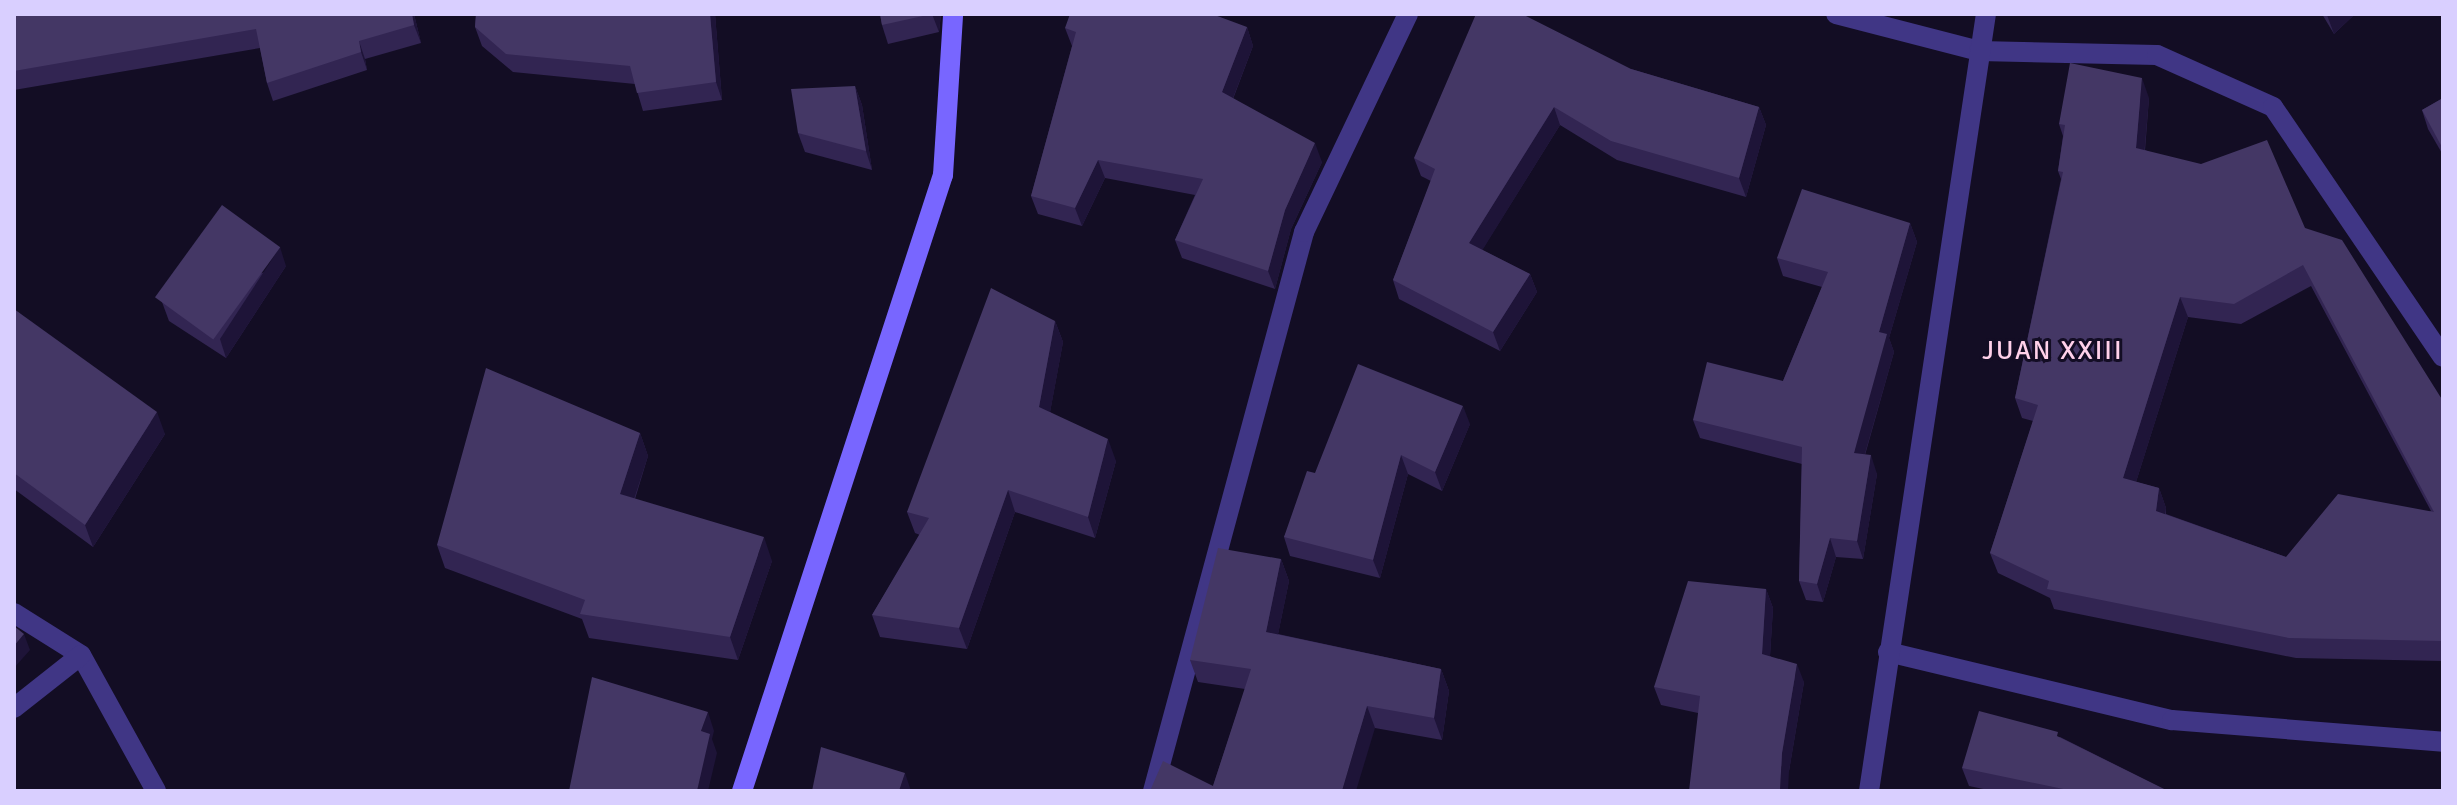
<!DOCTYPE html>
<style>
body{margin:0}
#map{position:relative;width:2457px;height:805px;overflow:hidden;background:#130d24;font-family:Signika,sans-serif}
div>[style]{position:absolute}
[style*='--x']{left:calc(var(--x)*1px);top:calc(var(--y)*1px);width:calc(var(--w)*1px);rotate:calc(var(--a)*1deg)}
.minor>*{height:20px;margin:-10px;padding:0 10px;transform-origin:10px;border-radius:10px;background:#403685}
.secondary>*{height:20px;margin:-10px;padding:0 10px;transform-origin:10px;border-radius:10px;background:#7866ff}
.wall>*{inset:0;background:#322552}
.shaded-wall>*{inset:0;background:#1e1438}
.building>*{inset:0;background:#443765;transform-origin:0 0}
span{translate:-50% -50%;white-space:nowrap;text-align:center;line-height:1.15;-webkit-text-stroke:6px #130d24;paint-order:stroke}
.neighbourhood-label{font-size:26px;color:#ffd1ea;letter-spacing:2px}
.frame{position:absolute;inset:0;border:16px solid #d9cfff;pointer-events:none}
</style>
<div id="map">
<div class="minor">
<i style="--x:1836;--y:14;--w:148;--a:14.5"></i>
<i style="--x:1979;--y:51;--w:178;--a:1.3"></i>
<i style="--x:2157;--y:55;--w:127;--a:24.1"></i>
<i style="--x:2273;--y:107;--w:302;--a:55.8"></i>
<i style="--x:14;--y:613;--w:79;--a:32.1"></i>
<i style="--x:81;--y:655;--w:155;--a:61.1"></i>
<i style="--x:1888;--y:652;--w:292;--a:13.5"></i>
<i style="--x:2172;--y:720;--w:272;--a:4.6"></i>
<i style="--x:14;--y:708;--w:85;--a:-38.3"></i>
<i style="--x:1153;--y:791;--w:579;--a:-74.88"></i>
<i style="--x:1304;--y:232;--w:242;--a:-64.5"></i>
<i style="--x:1869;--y:791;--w:786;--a:-81.44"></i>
</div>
<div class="secondary">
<i style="--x:742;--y:791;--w:648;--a:-71.93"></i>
<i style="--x:943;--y:175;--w:161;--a:-86.4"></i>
</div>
<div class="wall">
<i style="clip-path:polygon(14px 14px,414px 14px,421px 43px,365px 59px,367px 70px,273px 101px,267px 83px,260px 48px,14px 90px)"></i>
<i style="clip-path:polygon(476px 14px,715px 14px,722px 100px,643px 111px,635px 84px,513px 72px,482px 46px,475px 27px)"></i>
<i style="clip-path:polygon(880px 14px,941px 14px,939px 32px,888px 44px,882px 25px)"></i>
<i style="clip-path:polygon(2322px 14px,2355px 14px,2334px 34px)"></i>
<i style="clip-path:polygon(1247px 27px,1253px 46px,1233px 99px,1322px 162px,1291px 229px,1275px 289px,1182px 258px,1175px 240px,1195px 195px,1105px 178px,1082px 226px,1038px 214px,1031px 196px,1072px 46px,1065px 28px)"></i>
<i style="clip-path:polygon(1631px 69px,1759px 107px,1766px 125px,1746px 197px,1617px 160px,1560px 125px,1482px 250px,1530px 274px,1537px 292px,1500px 351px,1399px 299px,1393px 280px,1431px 181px,1421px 176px,1414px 158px)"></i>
<i style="clip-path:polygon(855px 86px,862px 105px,872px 170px,805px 152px,798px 133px)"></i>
<i style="clip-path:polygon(evenodd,2149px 98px,2145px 150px,2305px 228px,2443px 401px,2443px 661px,2296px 658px,2054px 609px,2050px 598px,1998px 573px,1990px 553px,2033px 421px,2022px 418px,2015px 398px,2061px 179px,2058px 171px,2063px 136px,2059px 124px,2149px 98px,2311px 286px,2431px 511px,2286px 557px,2166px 514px,2166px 508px,2159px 488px,2136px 482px,2188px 317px,2241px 324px,2311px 286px)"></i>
<i style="clip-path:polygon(2443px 98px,2443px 155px,2428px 129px,2422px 110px)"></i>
<i style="clip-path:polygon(1910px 223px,1917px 242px,1889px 338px,1894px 352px,1865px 455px,1877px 474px,1863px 559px,1836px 557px,1823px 602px,1806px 600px,1799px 581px,1802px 464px,1700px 438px,1693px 420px,1783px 381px,1822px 287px,1783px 276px,1777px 258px)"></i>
<i style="clip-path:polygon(286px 266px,226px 358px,169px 321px,162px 302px)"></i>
<i style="clip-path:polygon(14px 309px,165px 434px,93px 547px,14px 489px)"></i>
<i style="clip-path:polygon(1055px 321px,1063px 342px,1050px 412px,1116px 461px,1095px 538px,1015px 512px,967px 649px,880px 637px,872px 615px,920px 535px,915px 533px,907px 512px)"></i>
<i style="clip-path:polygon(1470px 424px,1442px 491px,1408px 474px,1380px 578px,1290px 556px,1284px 537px,1315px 473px)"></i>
<i style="clip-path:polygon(640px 433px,648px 456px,635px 499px,772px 561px,738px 660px,589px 638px,582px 619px,445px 568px,437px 545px)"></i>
<i style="clip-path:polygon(1281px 559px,1289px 581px,1278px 634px,1441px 669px,1449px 691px,1442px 740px,1375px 728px,1213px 786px,1245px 689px,1198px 682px,1190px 660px)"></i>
<i style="clip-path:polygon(1766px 589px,1773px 608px,1770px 656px,1804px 682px,1789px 771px,1698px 713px,1661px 705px,1654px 687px)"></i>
<i style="clip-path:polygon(2060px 737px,2168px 791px,1993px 791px,1969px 786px,1962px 768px)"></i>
</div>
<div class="shaded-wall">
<i style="clip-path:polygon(412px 14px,414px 14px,421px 43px,414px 25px)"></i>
<i style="clip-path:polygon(710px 14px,715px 14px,722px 100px,716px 82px)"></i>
<i style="clip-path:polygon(932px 14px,941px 14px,939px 32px)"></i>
<i style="clip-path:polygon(2329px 14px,2355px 14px,2334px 34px,2327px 15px)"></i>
<i style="clip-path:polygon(1247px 27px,1253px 46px,1228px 111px,1222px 92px)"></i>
<i style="clip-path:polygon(359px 41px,365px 59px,367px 70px,361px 52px)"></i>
<i style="clip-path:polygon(2142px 78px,2149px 98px,2143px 168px,2136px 148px)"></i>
<i style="clip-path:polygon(855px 86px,862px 105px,872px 170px,866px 151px)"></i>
<i style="clip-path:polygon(1554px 107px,1560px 125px,1475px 262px,1469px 243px)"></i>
<i style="clip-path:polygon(1759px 107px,1766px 125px,1746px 197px,1739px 178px)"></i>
<i style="clip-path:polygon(1315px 143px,1322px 162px,1291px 229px,1275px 289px,1268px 271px,1285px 210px)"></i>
<i style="clip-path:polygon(1098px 160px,1105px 178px,1082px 226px,1075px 208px)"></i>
<i style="clip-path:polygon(1910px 223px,1917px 242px,1889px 338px,1894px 352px,1860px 471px,1854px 453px,1879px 332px)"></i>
<i style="clip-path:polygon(280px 247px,286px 266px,226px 358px,220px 339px)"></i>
<i style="clip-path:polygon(1530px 274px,1537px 292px,1500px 351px,1493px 332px)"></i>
<i style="clip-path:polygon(2180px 297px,2188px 317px,2131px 498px,2123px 478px)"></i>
<i style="clip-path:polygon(1055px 321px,1063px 342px,1047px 429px,1039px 407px)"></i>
<i style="clip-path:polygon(1463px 406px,1470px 424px,1442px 491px,1435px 472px)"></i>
<i style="clip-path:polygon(157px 412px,165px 434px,93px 547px,85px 525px)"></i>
<i style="clip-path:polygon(640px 433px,648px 456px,628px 518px,620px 494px)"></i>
<i style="clip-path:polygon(1108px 439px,1116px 461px,1095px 538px,1088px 517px)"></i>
<i style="clip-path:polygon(1401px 455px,1408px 474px,1380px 578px,1373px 560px)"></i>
<i style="clip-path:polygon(1871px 455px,1877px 474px,1863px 559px,1857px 541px)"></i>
<i style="clip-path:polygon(2159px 488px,2166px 508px,2163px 531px,2156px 511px)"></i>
<i style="clip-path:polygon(1008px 490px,1015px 512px,967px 649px,959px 628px)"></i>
<i style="clip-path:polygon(764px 537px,772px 561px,738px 660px,730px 637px)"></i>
<i style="clip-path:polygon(1830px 538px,1836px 557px,1823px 602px,1817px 584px)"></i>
<i style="clip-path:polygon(1281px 559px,1289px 581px,1274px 654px,1266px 632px)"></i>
<i style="clip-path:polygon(1766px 589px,1773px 608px,1769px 672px,1762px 654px)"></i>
<i style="clip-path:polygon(24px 634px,30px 650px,14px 668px,14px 646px)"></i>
<i style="clip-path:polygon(1797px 664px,1804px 682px,1789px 771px,1788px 791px,1780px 791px,1782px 753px)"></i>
<i style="clip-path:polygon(1441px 669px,1449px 691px,1442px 740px,1434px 718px)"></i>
<i style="clip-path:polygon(1367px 706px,1375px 728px,1356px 791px,1342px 791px)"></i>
<i style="clip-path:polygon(708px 712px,714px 731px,712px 739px,717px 753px,708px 791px,697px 791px,701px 731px)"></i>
<i style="clip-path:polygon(905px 773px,911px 791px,899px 791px)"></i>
</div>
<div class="building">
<i style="clip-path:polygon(14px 14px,412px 14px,414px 25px,359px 41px,361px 52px,267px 83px,256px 29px,14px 71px)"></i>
<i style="clip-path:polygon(476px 14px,710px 14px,716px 82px,637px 93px,630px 66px,506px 54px,475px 27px)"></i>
<i style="clip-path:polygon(880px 14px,932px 14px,882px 25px)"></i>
<i style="clip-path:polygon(1070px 14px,1212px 14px,1247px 27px,1222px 92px,1315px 143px,1285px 210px,1268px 271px,1175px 240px,1203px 179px,1098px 160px,1075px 208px,1031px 196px,1076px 32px,1065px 28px)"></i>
<i style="clip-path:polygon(1476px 14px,1522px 14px,1631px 69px,1759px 107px,1739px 178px,1611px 141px,1554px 107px,1469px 243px,1530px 274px,1493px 332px,1393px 280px,1435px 169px,1414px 158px)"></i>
<i style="clip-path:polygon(evenodd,2070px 63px,2142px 78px,2136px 148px,2201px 164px,2267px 140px,2305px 228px,2342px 240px,2443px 401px,2443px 641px,2289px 638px,2047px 589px,2049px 581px,1990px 553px,2038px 405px,2015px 398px,2063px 172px,2058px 171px,2065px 125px,2059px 124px,2070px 63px,2303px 265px,2434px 512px,2338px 494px,2286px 557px,2156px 511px,2159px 488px,2123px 478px,2180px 297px,2234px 304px,2303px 265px)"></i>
<i style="clip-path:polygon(855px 86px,866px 151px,798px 133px,791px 89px)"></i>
<i style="clip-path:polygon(2443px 98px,2443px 149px,2422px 110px)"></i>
<i style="clip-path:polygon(1802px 189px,1910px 223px,1879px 332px,1887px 334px,1854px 453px,1871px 455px,1857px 541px,1830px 538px,1817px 584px,1799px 581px,1802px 447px,1693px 420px,1707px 362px,1783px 381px,1828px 272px,1777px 258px)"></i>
<i style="left:222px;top:205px;width:72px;height:114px;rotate:36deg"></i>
<i style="clip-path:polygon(991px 288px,1055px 321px,1039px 407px,1108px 439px,1088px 517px,1008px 490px,959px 628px,872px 615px,929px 518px,907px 512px)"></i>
<i style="clip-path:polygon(14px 309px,157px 412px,85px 525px,14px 473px)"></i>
<i style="clip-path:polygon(1358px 364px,1463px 406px,1435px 472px,1401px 455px,1373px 560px,1284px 537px,1307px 471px,1315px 473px)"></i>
<i style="clip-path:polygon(486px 368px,640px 433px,620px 494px,764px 537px,730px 637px,580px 614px,585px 600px,437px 545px)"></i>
<i style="clip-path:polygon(1218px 548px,1281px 559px,1266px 632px,1441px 669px,1434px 718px,1367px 706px,1342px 791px,1150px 791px,1163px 761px,1213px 786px,1251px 669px,1190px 660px)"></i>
<i style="clip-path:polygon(1688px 581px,1766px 589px,1762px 654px,1797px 664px,1782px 753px,1780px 791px,1689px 791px,1700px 696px,1654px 687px)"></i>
<i style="clip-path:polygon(14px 626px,24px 634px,14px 646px)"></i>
<i style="clip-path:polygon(592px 677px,708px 712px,701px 731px,710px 734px,697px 791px,569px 791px)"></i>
<i style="clip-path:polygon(1979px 711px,2058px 732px,2057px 736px,2168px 791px,2073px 791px,1962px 768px)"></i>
<i style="clip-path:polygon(821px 747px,905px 773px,899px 791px,812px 791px)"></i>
</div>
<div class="neighbourhood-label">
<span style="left:2053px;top:352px">JUAN XXIII</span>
</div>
<div class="frame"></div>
</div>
